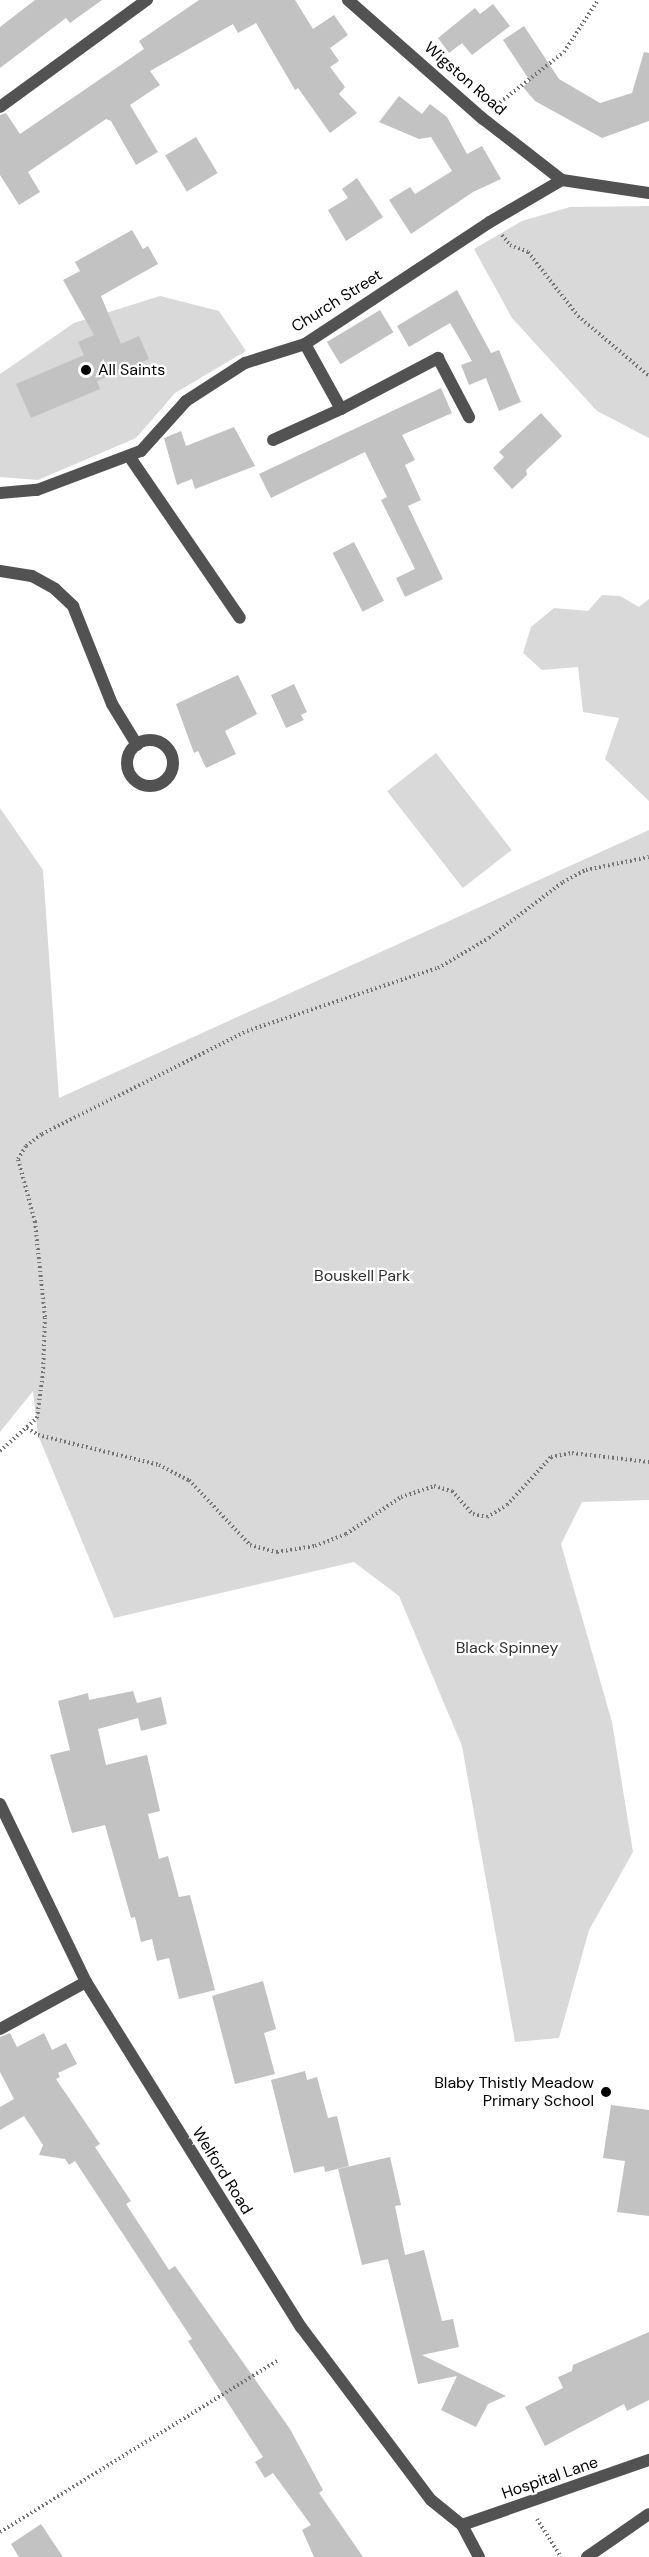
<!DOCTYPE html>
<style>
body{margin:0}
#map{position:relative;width:649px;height:2557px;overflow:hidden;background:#fff;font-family:"DM Sans",sans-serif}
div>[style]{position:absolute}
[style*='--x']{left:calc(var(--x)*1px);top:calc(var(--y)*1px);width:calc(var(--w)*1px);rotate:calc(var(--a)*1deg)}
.green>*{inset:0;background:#d9d9d9;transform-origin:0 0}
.building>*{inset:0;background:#c2c2c2;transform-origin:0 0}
.path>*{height:4px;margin-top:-2px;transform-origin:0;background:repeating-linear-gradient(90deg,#747474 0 1.5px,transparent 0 4.5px)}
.service>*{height:12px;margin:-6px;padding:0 6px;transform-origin:6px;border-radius:6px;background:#525252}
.service>.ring{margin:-6px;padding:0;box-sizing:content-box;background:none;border:12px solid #525252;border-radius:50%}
.minor>*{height:12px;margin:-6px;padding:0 6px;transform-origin:6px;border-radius:6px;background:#525252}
.tertiary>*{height:12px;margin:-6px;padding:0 6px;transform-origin:6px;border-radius:6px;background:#525252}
.dots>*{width:16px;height:16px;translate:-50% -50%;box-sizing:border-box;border:3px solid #fff;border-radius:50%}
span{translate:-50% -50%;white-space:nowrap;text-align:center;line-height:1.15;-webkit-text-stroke:4.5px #fff;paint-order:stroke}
.street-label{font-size:16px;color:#000}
.poi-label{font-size:16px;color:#000}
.left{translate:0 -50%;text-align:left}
.right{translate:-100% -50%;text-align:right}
.park-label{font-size:16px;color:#303030}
</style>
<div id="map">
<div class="green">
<i style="clip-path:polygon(649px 206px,649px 438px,597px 411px,512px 318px,474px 249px,522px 221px,570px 207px)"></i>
<i style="clip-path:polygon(160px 296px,219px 311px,246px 351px,175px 393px,136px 438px,38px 480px,0 477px,0 374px,74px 323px)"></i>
<i style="clip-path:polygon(602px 595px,620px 596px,639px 607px,649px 599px,649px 801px,605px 759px,619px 718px,583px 712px,578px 667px,542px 670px,523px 653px,531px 627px,554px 608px,588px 611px)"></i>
<i style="left:436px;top:753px;width:123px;height:62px;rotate:52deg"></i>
<i style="clip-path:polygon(0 808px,43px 870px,59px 1098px,649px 830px,649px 1500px,582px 1502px,561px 1544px,612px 1722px,633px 1852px,589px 1930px,559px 2038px,515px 2042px,462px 1746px,399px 1596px,354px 1562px,114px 1618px,38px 1435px,33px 1391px,0 1432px)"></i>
</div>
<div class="building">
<i style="clip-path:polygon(35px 0,102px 0,70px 23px,66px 18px,0 68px,0 27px)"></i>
<i style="clip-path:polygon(199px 0,295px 0,313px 29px,334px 15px,348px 35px,330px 48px,339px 61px,330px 67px,345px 87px,339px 94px,357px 113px,330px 133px,298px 88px,295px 90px,256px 23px,238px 33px,233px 24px,150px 71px,160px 85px,130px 105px,158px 152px,136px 165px,111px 121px,106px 119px,28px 172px,40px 192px,19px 205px,0 175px,0 115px,6px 113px,20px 134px,144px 49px,139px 41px)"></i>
<i style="clip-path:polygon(493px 4px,510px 26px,472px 55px,462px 43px,449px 53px,438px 38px,475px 8px,480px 14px)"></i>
<i style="clip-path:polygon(524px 26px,559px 79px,600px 103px,632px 93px,644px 52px,649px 53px,649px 121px,602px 138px,535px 101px,523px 87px,530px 81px,503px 40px)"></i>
<i style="clip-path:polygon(399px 96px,422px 114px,430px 104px,447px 117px,467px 154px,482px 146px,501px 179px,473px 192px,411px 234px,389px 200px,410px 187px,415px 194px,452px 171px,431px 137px,419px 139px,379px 122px)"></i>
<i style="left:196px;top:137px;width:42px;height:36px;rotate:59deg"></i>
<i style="clip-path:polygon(357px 178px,383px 217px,346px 241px,328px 210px,348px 198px,342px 189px)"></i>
<i style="clip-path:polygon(132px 230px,143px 249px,148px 246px,158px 264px,101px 296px,121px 344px,139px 336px,149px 359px,97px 381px,100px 389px,31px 418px,16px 384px,84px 355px,78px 342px,94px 335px,63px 280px,80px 271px,75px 262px)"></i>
<i style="clip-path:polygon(457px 290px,491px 353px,499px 350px,521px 402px,499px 411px,486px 378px,469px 385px,461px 365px,472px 361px,450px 323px,409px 347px,397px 326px)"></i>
<i style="left:380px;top:310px;width:26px;height:62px;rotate:59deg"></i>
<i style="clip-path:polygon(441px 388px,452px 413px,402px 435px,415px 460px,405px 465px,421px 500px,408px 506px,443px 579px,405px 597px,396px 578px,415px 569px,381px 500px,387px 497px,365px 452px,271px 498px,259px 474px)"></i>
<i style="clip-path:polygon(541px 413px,562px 436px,526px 470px,527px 475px,512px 489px,493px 468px,504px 457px,499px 452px)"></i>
<i style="clip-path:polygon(234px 427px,255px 466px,195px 489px,192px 479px,177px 485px,164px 438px,181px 431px,186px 446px)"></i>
<i style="left:354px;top:542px;width:66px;height:24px;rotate:63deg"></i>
<i style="clip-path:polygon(238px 675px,257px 714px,225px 731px,236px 754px,206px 768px,198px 751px,194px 753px,176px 704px)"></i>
<i style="clip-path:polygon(294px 684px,307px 712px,301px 715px,304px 720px,286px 728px,271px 695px)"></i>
<i style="clip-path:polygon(133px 1691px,137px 1703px,161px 1697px,167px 1724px,141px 1731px,138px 1718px,98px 1729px,106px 1765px,147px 1755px,160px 1811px,148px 1814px,159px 1859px,168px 1856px,179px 1897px,190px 1895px,215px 1990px,179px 1999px,169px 1958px,157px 1961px,152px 1939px,141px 1942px,135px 1917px,131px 1918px,105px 1825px,72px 1833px,50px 1755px,70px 1750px,58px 1701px,88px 1693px,89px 1700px)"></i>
<i style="clip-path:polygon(263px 1981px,276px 2029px,264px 2033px,275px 2074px,235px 2084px,212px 1996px)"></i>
<i style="clip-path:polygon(10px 2033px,17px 2047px,44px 2033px,52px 2050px,66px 2043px,77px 2064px,58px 2073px,60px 2077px,56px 2079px,100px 2144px,95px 2147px,131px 2201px,126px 2204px,169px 2270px,175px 2266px,290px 2429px,323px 2490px,319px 2493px,363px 2557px,314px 2557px,302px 2530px,311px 2525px,273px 2473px,265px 2478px,255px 2462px,263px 2457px,188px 2341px,192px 2339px,75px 2161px,69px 2165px,65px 2159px,39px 2155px,43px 2145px,24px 2116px,0 2130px,0 2107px,14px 2099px,0 2072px,0 2037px)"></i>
<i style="clip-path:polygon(305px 2071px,307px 2080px,317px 2077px,328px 2118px,337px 2116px,349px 2166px,325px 2172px,324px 2166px,294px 2173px,271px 2080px)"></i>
<i style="clip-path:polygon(611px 2105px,649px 2110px,649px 2216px,617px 2212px,625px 2161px,603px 2158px)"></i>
<i style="clip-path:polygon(390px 2157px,401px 2205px,395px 2206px,405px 2255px,424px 2250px,442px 2321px,453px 2319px,459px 2347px,422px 2355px,506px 2396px,488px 2404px,476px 2427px,441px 2410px,457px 2376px,418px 2384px,388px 2259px,362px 2265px,338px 2169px)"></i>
<i style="clip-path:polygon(649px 2332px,649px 2400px,627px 2411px,624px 2404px,545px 2446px,525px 2407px,563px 2388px,558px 2377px,572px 2371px,573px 2365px)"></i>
<i style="clip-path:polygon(41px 2524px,63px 2557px,19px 2557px,11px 2544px)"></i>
</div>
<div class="path">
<i style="--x:493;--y:108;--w:90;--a:-38.3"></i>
<i style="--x:564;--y:52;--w:62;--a:-56.8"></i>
<i style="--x:502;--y:235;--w:13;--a:51"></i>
<i style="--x:510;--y:245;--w:19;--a:21"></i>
<i style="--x:528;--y:252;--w:81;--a:52"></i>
<i style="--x:578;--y:316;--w:93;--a:40.2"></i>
<i style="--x:27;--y:1428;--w:13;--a:32"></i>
<i style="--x:38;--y:1435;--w:125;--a:13.9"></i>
<i style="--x:159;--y:1465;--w:34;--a:27"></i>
<i style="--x:189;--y:1480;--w:89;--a:46.8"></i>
<i style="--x:250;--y:1545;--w:28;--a:15"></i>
<i style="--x:277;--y:1552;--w:38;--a:-9"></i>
<i style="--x:315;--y:1546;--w:33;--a:-21"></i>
<i style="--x:346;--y:1534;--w:66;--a:-33.9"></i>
<i style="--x:401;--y:1497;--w:35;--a:-18"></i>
<i style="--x:434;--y:1486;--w:19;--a:16"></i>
<i style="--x:452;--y:1491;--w:31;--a:48"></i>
<i style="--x:473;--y:1514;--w:14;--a:12"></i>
<i style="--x:487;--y:1517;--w:23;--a:-31"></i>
<i style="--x:507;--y:1505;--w:65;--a:-47.5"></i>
<i style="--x:551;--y:1457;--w:21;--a:-11"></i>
<i style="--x:572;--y:1453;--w:78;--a:6.7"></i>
<i style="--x:0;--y:1451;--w:50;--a:-41.7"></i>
<i style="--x:37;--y:1418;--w:45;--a:-82.4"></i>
<i style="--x:43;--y:1373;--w:56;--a:-88"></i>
<i style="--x:45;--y:1317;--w:96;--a:-96"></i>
<i style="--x:35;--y:1222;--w:65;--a:-105.1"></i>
<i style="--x:18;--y:1159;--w:15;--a:-58"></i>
<i style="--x:26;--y:1146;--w:20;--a:-37"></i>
<i style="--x:42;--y:1134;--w:229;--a:-26.7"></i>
<i style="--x:247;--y:1031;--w:201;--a:-18.3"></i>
<i style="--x:438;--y:968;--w:59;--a:-30.5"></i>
<i style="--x:489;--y:938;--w:93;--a:-37.1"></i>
<i style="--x:563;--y:882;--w:26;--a:-28"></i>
<i style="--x:586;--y:870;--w:64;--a:-11.7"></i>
<i style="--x:537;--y:2519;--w:45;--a:57.7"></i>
<i style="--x:0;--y:2532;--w:328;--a:-31.7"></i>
</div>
<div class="service">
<i style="--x:129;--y:456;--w:196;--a:55.6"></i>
<i style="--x:0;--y:571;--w:32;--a:9"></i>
<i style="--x:32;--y:576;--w:26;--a:29"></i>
<i style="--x:55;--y:589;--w:25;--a:43"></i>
<i style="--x:73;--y:606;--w:105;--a:68.3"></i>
<i style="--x:112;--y:704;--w:48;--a:58.6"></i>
<i class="ring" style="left:127px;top:740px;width:34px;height:34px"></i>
<i style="--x:0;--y:2029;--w:98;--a:-28.7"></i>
</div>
<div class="minor">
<i style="--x:348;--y:0;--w:179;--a:41.4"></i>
<i style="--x:482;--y:118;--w:101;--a:37.8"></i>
<i style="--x:562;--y:180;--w:88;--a:8.5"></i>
<i style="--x:0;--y:107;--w:182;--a:-36.1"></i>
<i style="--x:341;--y:409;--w:110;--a:-27.7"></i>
<i style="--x:438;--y:358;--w:67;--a:62.3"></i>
<i style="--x:273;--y:440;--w:75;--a:-24.5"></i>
<i style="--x:341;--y:409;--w:74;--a:-119"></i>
<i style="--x:0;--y:493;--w:37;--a:-5"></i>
<i style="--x:37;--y:490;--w:111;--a:-20.6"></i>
<i style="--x:141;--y:451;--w:67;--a:-48"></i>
<i style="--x:186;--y:401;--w:70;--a:-32.8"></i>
<i style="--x:245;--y:363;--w:63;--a:-17.6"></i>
<i style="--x:305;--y:344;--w:222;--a:-33.4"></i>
<i style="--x:490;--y:222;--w:83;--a:-30.3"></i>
<i style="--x:587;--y:2557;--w:75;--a:-34.7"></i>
</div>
<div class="tertiary">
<i style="--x:0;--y:1804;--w:198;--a:64.2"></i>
<i style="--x:86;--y:1982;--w:407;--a:58.1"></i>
<i style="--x:301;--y:2327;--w:216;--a:53.1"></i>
<i style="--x:431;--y:2500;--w:40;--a:39"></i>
<i style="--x:462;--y:2525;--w:36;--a:62"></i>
<i style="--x:462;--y:2525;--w:198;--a:-19.2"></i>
</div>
<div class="dots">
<i style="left:86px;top:370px;background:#000"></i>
<i style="left:606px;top:2092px;background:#000"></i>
</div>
<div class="street-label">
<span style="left:465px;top:79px;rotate:41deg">Wigston Road</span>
<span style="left:337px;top:301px;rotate:-32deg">Church Street</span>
<span style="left:222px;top:2171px;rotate:58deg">Welford Road</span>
<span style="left:550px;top:2478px;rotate:-19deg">Hospital Lane</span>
</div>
<div class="poi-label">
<span class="left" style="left:98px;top:370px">All Saints</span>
<span class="right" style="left:594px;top:2092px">Blaby Thistly Meadow<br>Primary School</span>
</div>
<div class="park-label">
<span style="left:362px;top:1276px">Bouskell Park</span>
<span style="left:507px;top:1648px">Black Spinney</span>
</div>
</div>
